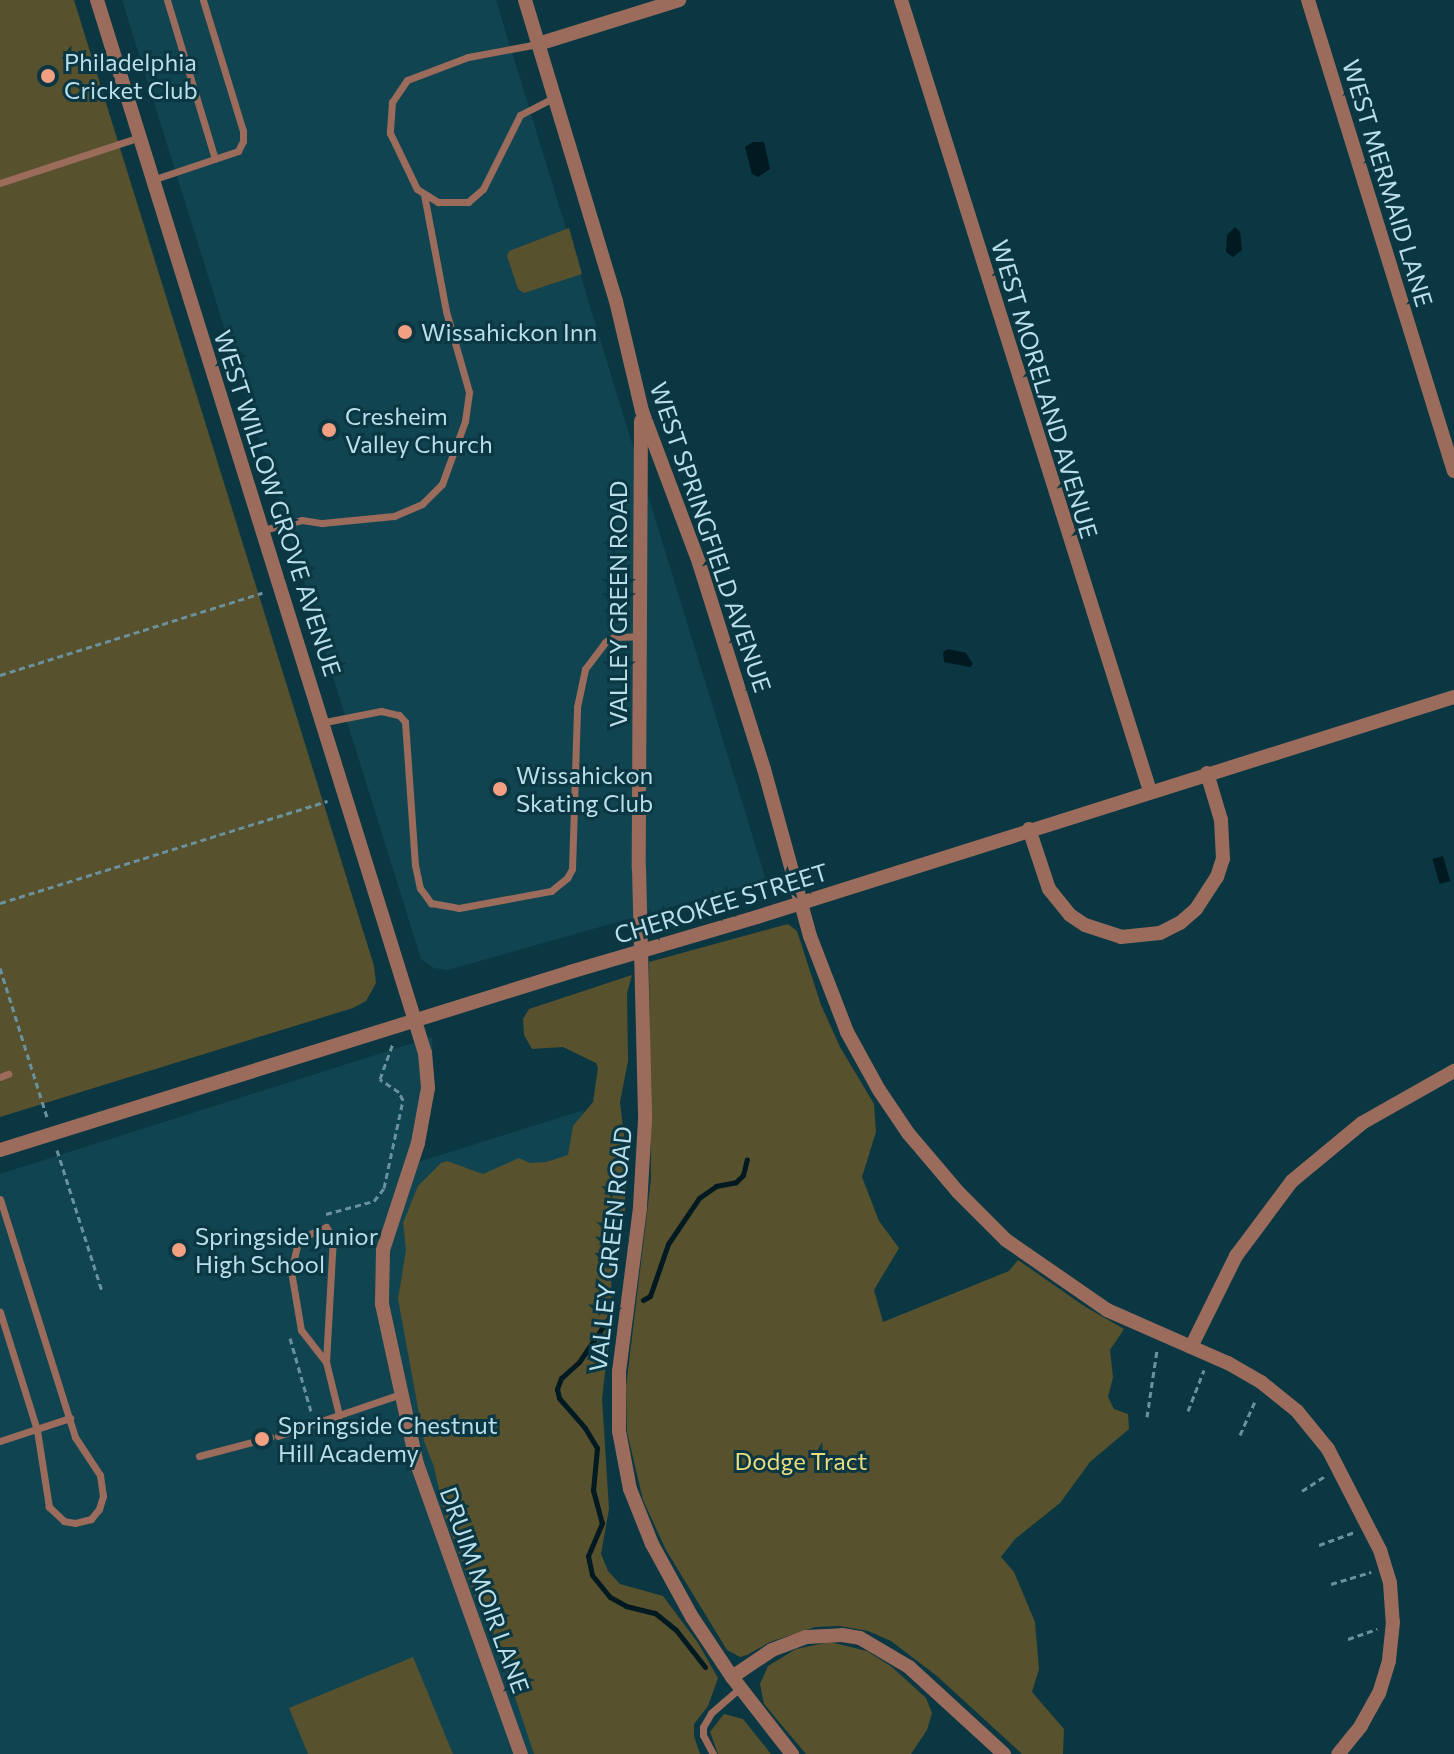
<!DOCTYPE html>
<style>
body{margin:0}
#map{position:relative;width:1454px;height:1754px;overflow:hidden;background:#0b3743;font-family:Commissioner,sans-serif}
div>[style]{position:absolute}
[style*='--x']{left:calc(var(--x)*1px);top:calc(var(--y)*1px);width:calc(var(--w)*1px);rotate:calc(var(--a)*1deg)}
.built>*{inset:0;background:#114451}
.green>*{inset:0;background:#57512d}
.water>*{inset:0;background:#011920;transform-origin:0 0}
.stream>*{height:5px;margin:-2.5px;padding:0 2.5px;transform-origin:2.5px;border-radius:2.5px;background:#011920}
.path>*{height:3px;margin-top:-1.5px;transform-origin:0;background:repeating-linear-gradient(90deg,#6a929e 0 6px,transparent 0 10px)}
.lane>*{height:7px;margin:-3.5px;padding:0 3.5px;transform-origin:3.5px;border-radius:3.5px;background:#9b6c5b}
.street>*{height:14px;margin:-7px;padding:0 7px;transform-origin:7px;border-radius:7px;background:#9b6c5b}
.street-bridge>*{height:14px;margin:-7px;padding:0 7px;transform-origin:7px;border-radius:7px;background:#9b6c5b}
.dots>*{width:22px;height:22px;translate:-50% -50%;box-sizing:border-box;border:4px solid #0b3743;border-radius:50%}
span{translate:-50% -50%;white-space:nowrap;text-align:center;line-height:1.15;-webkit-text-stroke:6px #0b3743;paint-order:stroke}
.poi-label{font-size:24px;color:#badfeb}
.left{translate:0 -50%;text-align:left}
.street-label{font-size:24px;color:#badfeb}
.park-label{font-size:24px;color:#ebdc7d}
</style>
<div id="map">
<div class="built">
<i style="clip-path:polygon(122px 0,496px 0,766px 880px,448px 970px,434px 968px,421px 959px)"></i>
<i style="clip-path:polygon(432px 1037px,434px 1094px,418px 1162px,584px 1110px,511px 1349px,613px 1754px,0 1754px,0 1174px)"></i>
</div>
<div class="green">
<i style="clip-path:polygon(0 0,74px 0,374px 966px,376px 983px,366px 1001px,353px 1008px,0 1117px)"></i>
<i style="clip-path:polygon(569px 228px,582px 274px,524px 293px,518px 289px,507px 256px,509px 251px)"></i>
<i style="clip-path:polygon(788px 924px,797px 931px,821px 1005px,840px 1047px,874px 1104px,876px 1132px,862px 1177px,879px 1221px,899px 1248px,874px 1290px,883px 1322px,1009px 1271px,1018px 1260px,1084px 1306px,1124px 1329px,1110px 1350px,1113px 1377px,1108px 1397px,1114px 1409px,1128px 1414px,1129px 1429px,1090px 1462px,1060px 1503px,1015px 1539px,1001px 1557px,1014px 1572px,1035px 1622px,1039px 1669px,1032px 1692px,1064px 1729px,1063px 1754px,1022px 1754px,937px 1676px,891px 1641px,868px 1631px,840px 1626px,815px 1627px,770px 1642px,747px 1655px,740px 1657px,727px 1650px,666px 1550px,643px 1500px,627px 1432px,626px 1387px,651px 1179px,649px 962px)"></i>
<i style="clip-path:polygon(632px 975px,627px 993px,628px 1061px,620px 1102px,626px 1151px,625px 1220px,611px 1273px,612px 1312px,602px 1399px,609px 1509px,601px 1554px,608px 1571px,620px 1584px,663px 1596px,698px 1643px,718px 1678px,708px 1706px,694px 1724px,694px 1736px,700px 1754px,534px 1754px,494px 1634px,472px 1590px,445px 1516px,434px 1467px,424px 1441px,398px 1299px,406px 1250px,403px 1223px,418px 1186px,441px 1163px,447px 1161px,483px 1174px,519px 1158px,530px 1163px,546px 1162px,568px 1155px,573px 1126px,593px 1102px,598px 1068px,596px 1063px,563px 1047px,532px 1049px,524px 1035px,523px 1019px,529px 1009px)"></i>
<i style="clip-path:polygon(830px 1642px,867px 1651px,892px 1667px,926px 1698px,932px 1713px,927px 1730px,911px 1754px,806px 1754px,764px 1704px,760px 1684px,768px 1666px,796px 1649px)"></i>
<i style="clip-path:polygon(413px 1657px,453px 1754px,308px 1754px,289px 1708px)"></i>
<i style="clip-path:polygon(724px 1714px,743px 1719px,771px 1754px,718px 1754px,710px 1732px)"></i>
</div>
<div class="water">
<i style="clip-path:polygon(753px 142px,764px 142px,770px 169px,758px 177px,752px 174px,745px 147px)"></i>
<i style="clip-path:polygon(1235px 227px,1240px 232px,1242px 250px,1233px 257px,1226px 252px,1227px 235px)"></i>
<i style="clip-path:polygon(948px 649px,966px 653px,973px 664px,970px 667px,944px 662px,943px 652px)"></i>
<i style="left:1443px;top:856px;width:26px;height:11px;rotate:74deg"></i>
</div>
<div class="stream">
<i style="--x:643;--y:1300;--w:8;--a:-30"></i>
<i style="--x:650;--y:1296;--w:55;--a:-70.9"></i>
<i style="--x:668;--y:1244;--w:55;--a:-56"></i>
<i style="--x:699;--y:1198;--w:21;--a:-35"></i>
<i style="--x:716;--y:1186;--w:20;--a:-11"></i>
<i style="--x:736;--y:1182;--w:10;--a:-45"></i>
<i style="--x:743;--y:1175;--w:16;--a:-76"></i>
<i style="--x:609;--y:1318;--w:53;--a:124.3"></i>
<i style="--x:579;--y:1362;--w:24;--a:138"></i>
<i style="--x:561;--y:1378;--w:12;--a:110"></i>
<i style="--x:557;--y:1389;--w:9;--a:77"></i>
<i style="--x:559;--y:1398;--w:40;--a:49"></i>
<i style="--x:585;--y:1428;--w:23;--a:59"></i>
<i style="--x:597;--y:1448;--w:42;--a:95.4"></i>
<i style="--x:593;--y:1490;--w:34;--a:75"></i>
<i style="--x:602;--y:1523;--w:36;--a:113"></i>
<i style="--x:588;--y:1556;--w:19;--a:78"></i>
<i style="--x:592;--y:1575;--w:28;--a:51"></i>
<i style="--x:610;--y:1597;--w:18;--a:29"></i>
<i style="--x:626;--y:1606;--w:30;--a:14"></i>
<i style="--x:655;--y:1613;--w:27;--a:39"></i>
<i style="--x:676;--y:1630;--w:47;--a:51.9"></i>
</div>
<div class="path">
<i style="--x:0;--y:675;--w:275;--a:-17.4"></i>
<i style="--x:0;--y:903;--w:343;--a:-17.3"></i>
<i style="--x:0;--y:968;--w:159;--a:72.5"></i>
<i style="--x:57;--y:1150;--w:148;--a:72.3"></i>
<i style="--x:326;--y:1214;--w:50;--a:-15.2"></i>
<i style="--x:374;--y:1201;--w:16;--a:-52"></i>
<i style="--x:384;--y:1188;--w:90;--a:-77.8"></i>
<i style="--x:403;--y:1100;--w:9;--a:-117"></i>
<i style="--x:399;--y:1092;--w:23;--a:-146"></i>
<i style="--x:380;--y:1079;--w:38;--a:-70"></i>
<i style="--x:290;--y:1338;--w:76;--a:74"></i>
<i style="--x:1188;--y:1411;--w:44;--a:-68.7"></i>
<i style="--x:1147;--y:1417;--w:68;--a:-81.5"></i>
<i style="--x:1240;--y:1435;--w:39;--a:-66"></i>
<i style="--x:1302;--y:1491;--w:27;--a:-33"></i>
<i style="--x:1319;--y:1545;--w:38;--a:-20"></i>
<i style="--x:1331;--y:1584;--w:42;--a:-16.7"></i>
<i style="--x:1348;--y:1639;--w:31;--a:-19"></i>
</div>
<div class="lane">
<i style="--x:167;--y:0;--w:166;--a:73.2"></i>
<i style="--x:538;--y:44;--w:71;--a:169.5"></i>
<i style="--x:468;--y:57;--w:65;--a:159.3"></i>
<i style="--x:407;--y:80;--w:27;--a:124"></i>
<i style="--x:392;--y:102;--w:31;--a:94"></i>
<i style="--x:390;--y:133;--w:62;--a:64.3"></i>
<i style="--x:417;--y:189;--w:25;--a:32"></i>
<i style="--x:438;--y:202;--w:30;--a:0"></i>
<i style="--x:468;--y:202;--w:20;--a:-41"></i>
<i style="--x:483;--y:189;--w:83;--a:-63.4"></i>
<i style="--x:520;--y:115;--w:37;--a:-27"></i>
<i style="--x:152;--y:180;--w:91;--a:-18.6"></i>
<i style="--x:238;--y:151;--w:11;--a:-63"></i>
<i style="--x:243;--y:141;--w:10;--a:-90"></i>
<i style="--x:243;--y:131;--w:137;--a:-107"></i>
<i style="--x:0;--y:183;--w:147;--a:-18.2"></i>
<i style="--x:263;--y:530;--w:40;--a:-14.4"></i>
<i style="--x:302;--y:520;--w:20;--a:9"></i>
<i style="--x:322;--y:523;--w:72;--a:-5.6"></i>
<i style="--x:394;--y:516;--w:30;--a:-23"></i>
<i style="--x:422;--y:504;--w:28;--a:-45"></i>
<i style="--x:442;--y:484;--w:67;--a:-69.9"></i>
<i style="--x:465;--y:421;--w:29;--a:-82"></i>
<i style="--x:469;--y:392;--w:84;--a:-105.9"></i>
<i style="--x:446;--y:311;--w:118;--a:-100.7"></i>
<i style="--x:325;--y:722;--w:57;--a:-11.1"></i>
<i style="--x:381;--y:711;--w:18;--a:13"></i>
<i style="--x:399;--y:715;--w:9;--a:49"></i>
<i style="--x:405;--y:722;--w:143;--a:86"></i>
<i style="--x:415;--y:865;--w:24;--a:78"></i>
<i style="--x:420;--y:888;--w:19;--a:54"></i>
<i style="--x:431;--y:903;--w:28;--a:10"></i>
<i style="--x:459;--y:908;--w:94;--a:-10.5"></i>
<i style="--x:551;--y:891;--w:21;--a:-39"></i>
<i style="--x:567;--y:878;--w:10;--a:-61"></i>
<i style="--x:572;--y:869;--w:162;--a:-88.2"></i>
<i style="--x:577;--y:707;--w:39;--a:-78"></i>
<i style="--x:585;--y:669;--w:34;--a:-53"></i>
<i style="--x:605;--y:642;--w:10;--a:-29"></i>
<i style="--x:614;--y:637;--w:25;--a:-2"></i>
<i style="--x:0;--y:1077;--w:9;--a:-21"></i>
<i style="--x:0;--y:1199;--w:250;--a:72.5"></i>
<i style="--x:75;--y:1437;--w:45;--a:56.7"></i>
<i style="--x:100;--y:1475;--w:21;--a:82"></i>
<i style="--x:103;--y:1496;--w:14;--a:107"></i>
<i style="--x:99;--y:1509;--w:13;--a:129"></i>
<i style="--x:91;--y:1519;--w:16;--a:166"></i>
<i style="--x:75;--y:1523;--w:11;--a:-170"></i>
<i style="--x:64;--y:1521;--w:21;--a:-137"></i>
<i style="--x:49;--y:1507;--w:78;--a:-98.9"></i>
<i style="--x:37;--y:1430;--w:124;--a:-107.4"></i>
<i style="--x:326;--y:1362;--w:124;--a:-86.8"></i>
<i style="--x:333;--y:1238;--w:13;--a:-122"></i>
<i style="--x:326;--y:1227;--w:22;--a:156"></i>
<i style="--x:306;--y:1236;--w:13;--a:132"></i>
<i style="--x:297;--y:1246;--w:26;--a:103"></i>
<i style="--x:291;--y:1271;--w:60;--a:80.4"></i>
<i style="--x:301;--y:1330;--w:41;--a:52"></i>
<i style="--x:326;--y:1362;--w:55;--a:76.2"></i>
<i style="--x:339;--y:1415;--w:65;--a:-18.7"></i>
<i style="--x:278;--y:1436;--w:65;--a:-19"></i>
<i style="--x:0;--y:1441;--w:74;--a:-18.2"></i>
<i style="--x:199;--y:1456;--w:74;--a:-14.8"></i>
<i style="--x:713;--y:1754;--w:21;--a:-118"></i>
<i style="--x:703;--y:1735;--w:8;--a:-90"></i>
<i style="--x:703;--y:1727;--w:16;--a:-60"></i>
<i style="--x:711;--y:1713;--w:38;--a:-41"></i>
</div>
<div class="street">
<i style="--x:97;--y:0;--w:1103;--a:72.7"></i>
<i style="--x:425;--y:1053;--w:35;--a:85"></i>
<i style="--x:428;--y:1088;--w:56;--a:100.3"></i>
<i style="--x:418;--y:1143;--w:113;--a:108.1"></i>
<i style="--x:383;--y:1250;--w:54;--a:91.1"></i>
<i style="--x:382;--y:1304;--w:164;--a:77.7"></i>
<i style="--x:417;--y:1464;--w:308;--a:70.3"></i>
<i style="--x:525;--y:0;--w:314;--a:73.2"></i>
<i style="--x:616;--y:301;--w:113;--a:76.7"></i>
<i style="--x:642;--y:411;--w:162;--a:69.4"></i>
<i style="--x:699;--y:563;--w:216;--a:72.5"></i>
<i style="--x:764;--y:769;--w:173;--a:74.6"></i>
<i style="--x:810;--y:936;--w:103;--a:68.9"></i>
<i style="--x:847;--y:1032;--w:66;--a:61.1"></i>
<i style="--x:879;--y:1090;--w:52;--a:56"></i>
<i style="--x:908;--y:1133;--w:77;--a:49.7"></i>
<i style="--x:958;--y:1192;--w:68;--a:45"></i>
<i style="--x:1006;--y:1240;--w:123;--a:34.7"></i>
<i style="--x:1107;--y:1310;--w:132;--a:23.7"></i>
<i style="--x:1228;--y:1363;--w:38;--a:30"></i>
<i style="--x:1261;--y:1382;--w:46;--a:38.9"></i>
<i style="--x:1297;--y:1411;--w:49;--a:50.8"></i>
<i style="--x:1328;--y:1449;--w:114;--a:62.8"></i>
<i style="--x:1380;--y:1550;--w:34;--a:73"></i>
<i style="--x:1390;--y:1583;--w:39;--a:86"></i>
<i style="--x:1393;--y:1622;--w:39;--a:96"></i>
<i style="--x:1389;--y:1661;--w:34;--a:107"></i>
<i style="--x:1379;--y:1693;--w:38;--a:119"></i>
<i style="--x:1361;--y:1726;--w:36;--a:129"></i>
<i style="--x:901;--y:0;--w:829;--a:72.53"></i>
<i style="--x:1308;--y:0;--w:493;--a:72.8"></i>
<i style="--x:538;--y:44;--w:148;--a:-17.3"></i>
<i style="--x:641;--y:421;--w:447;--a:90.3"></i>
<i style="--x:639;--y:868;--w:252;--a:88.6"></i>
<i style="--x:645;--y:1120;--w:88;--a:93.3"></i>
<i style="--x:640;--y:1208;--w:164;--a:97.3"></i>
<i style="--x:619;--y:1371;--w:60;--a:90"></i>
<i style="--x:619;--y:1431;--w:59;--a:79.3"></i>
<i style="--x:630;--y:1489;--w:59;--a:68.2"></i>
<i style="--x:652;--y:1544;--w:83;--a:61.3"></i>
<i style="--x:692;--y:1617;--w:72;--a:56.3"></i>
<i style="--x:732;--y:1677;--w:98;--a:52.1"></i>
<i style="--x:1029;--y:829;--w:63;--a:71.6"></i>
<i style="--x:1049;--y:889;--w:33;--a:51"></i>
<i style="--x:1070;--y:915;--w:18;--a:34"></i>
<i style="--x:1085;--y:925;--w:38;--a:18"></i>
<i style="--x:1121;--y:937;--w:39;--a:-6"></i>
<i style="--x:1160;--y:933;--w:22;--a:-27"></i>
<i style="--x:1180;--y:923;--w:21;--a:-41"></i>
<i style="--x:1196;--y:909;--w:38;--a:-57"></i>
<i style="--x:1217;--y:877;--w:19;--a:-72"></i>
<i style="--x:1223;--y:859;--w:39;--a:-93"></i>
<i style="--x:1221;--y:820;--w:49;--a:-106.6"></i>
<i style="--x:757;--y:917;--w:731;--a:-17.52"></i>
<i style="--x:0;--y:1150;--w:597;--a:-17.34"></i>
<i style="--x:1191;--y:1347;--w:102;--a:-63.7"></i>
<i style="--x:1236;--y:1256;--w:94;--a:-53.3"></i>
<i style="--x:1292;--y:1181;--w:91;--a:-39.6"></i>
<i style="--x:1362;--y:1123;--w:106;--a:-29.5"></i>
<i style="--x:732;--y:1677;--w:48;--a:-34"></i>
<i style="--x:772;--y:1650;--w:36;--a:-21"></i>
<i style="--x:806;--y:1637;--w:36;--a:-3"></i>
<i style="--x:842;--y:1635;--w:18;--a:9"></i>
<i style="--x:860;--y:1638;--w:57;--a:30.6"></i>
<i style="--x:909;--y:1667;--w:129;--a:42.5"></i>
</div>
<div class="street-bridge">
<i style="--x:570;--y:972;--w:195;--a:-16.4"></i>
</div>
<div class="dots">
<i style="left:48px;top:76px;background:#f39f82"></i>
<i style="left:405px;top:332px;background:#f39f82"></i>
<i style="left:329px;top:430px;background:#f39f82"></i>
<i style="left:500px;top:789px;background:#f39f82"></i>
<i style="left:179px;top:1250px;background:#f39f82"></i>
<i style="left:262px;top:1439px;background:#f39f82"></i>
</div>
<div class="poi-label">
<span class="left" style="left:64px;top:76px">Philadelphia<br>Cricket Club</span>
<span class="left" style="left:421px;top:332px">Wissahickon Inn</span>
<span class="left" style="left:345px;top:430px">Cresheim<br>Valley Church</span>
<span class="left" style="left:516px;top:789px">Wissahickon<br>Skating Club</span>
<span class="left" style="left:195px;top:1250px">Springside Junior<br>High School</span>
<span class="left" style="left:278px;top:1439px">Springside Chestnut<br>Hill Academy</span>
</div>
<div class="street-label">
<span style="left:1388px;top:183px;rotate:73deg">WEST MERMAID LANE</span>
<span style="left:1045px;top:389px;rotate:73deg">WEST MORELAND AVENUE</span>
<span style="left:278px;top:503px;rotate:72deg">WEST WILLOW GROVE AVENUE</span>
<span style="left:711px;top:537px;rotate:71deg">WEST SPRINGFIELD AVENUE</span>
<span style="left:618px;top:604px;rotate:-90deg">VALLEY GREEN ROAD</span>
<span style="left:721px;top:903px;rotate:-17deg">CHEROKEE STREET</span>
<span style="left:610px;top:1249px;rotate:-84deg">VALLEY GREEN ROAD</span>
<span style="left:485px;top:1590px;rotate:70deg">DRUIM MOIR LANE</span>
</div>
<div class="park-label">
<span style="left:801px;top:1461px">Dodge Tract</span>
</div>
</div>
